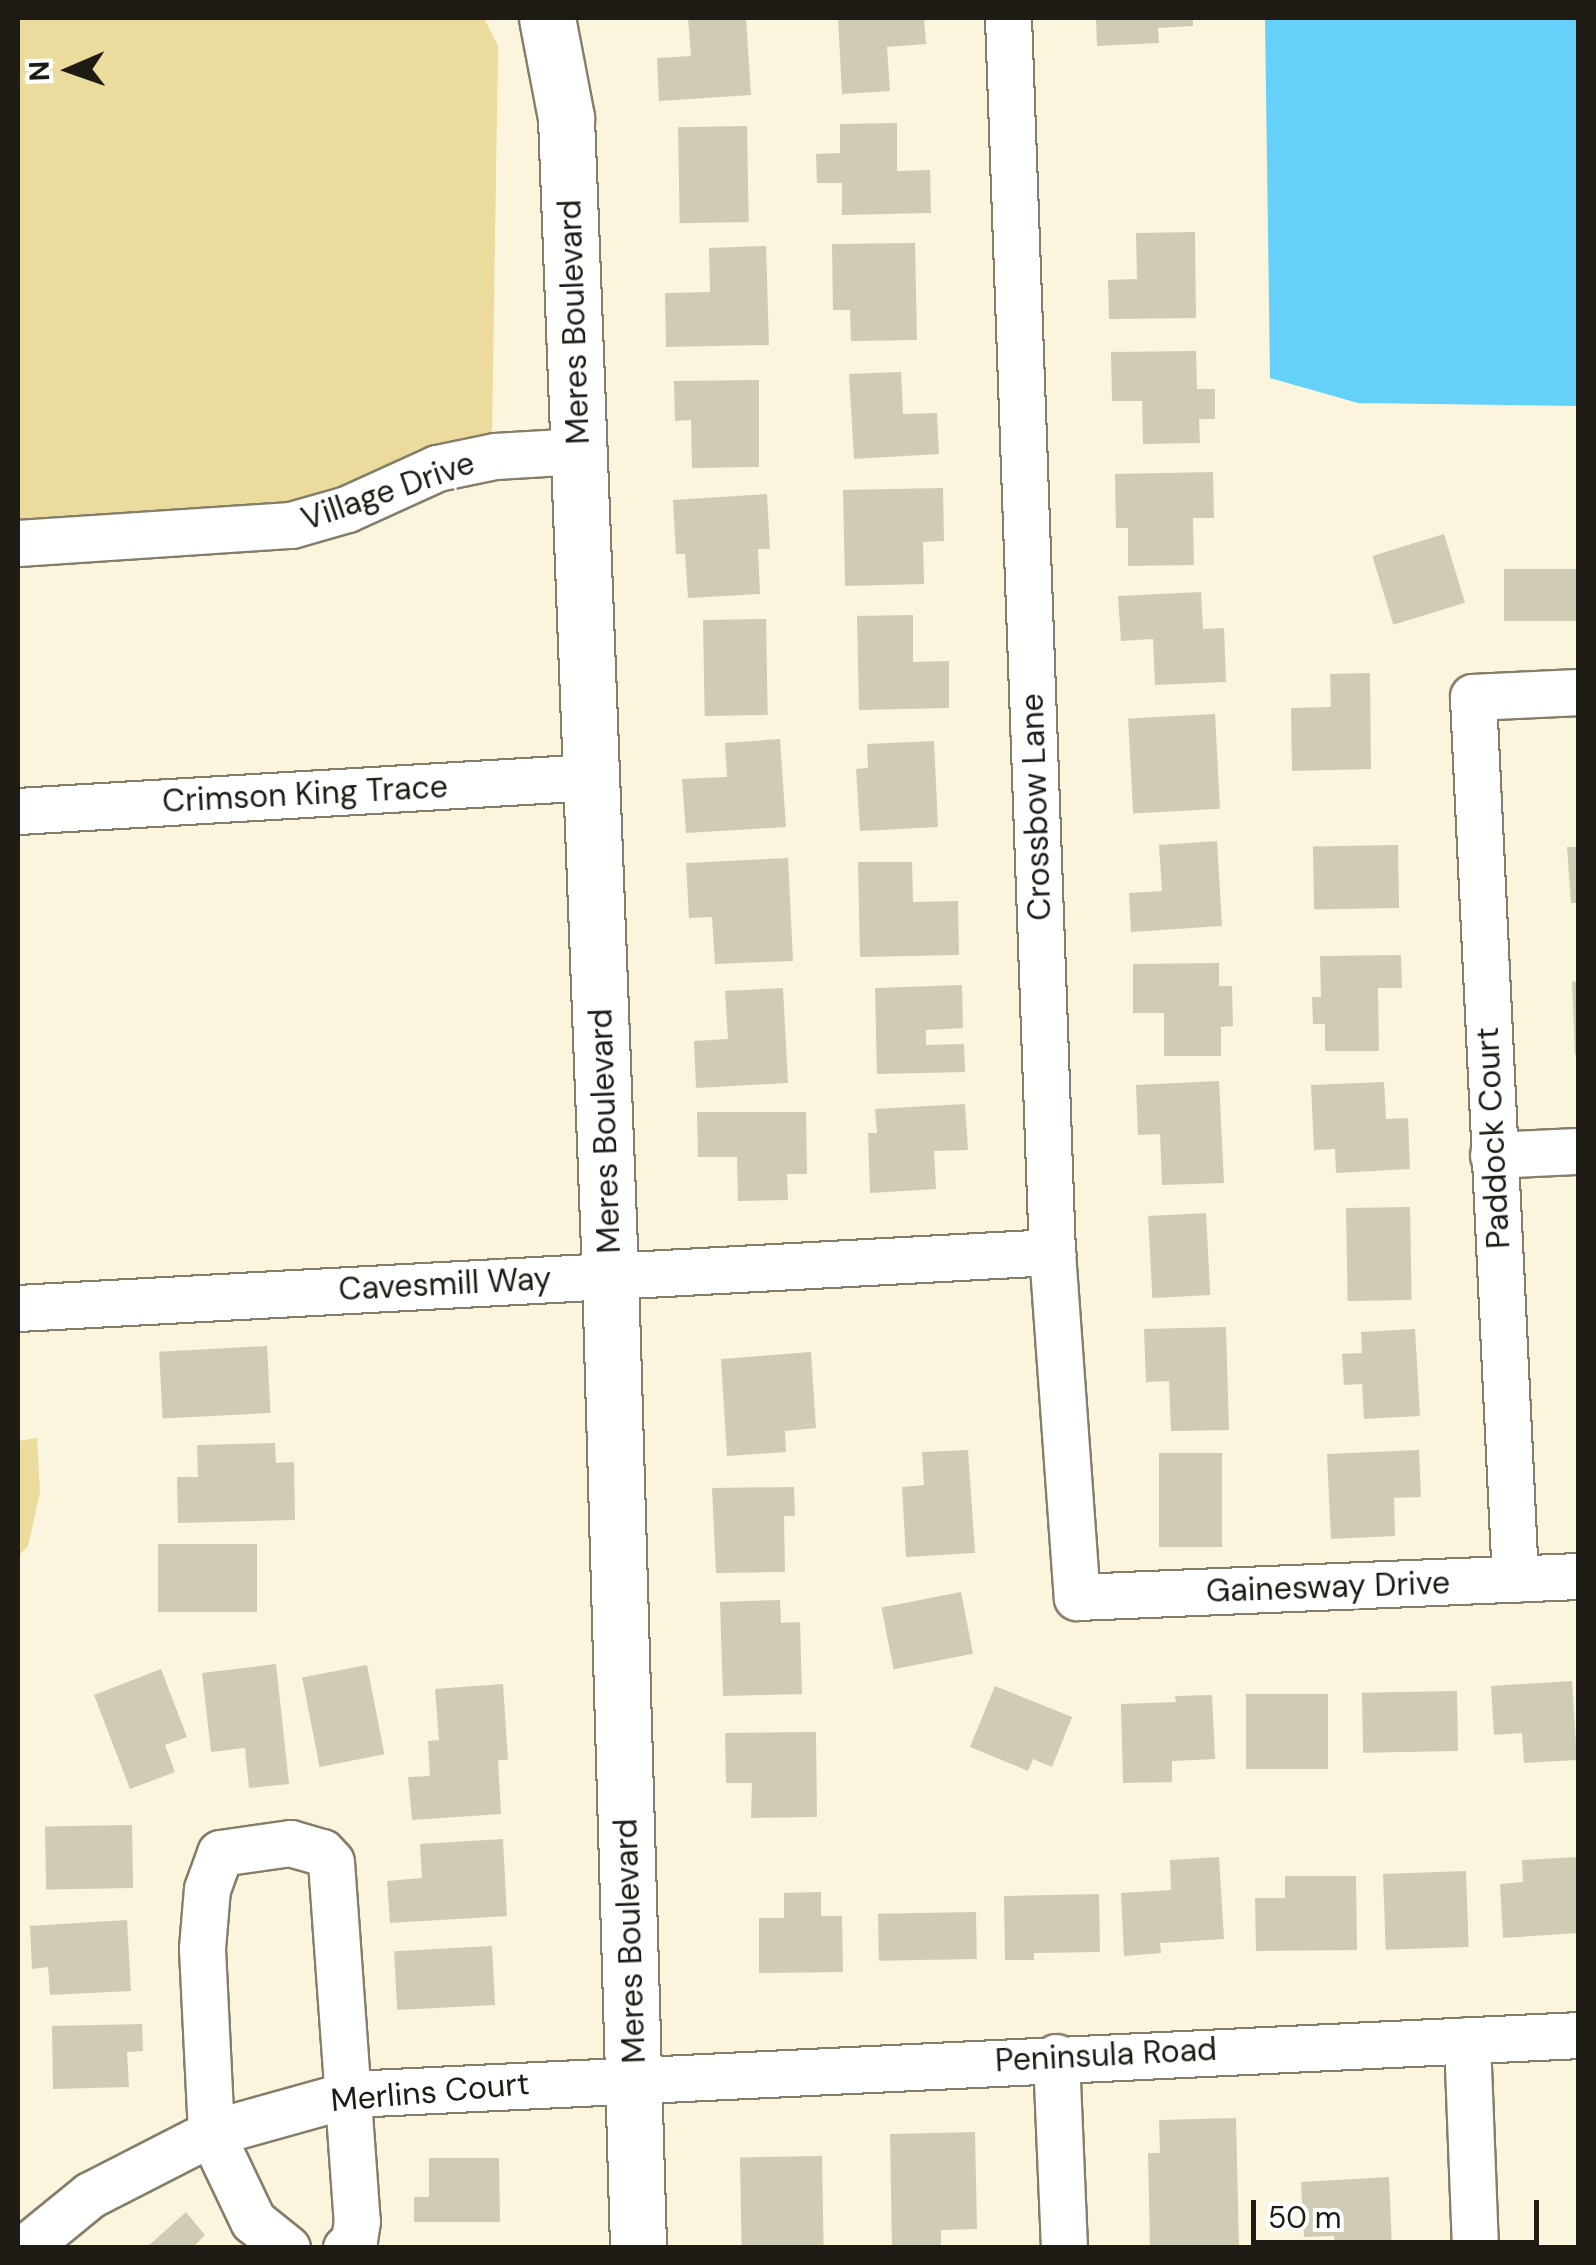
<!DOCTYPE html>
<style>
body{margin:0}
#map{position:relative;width:1596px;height:2265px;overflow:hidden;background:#fbf5de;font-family:"DM Sans",sans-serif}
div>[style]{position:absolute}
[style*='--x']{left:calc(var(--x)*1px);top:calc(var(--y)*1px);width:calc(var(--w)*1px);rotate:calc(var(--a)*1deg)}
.green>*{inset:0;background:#ebdb9c}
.water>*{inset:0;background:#65d0f9}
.building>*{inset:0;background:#d0cbb4;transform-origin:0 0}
.roads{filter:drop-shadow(2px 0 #847e6a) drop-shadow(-2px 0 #847e6a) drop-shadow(0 2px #847e6a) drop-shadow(0 -2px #847e6a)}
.street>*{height:45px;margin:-22.5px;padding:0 22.5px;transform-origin:22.5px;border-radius:22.5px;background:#fff}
.secondary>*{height:55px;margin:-27.5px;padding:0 27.5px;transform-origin:27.5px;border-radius:27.5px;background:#fff}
span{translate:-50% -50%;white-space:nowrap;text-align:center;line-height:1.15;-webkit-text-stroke:10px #fff;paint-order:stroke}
.street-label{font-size:32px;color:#1d1b13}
.frame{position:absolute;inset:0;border:20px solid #1d1b13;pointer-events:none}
.north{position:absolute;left:20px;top:20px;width:100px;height:100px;-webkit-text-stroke:8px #fff;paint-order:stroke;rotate:268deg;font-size:28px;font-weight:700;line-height:40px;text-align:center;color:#1d1b13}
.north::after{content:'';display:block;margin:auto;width:35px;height:45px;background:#1d1b13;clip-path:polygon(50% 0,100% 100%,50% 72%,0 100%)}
.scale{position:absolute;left:1251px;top:2200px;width:288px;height:45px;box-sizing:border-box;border:5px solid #1d1b13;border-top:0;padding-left:12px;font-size:30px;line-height:35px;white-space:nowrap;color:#1d1b13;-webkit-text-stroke:8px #fff;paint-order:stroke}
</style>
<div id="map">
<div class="green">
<i style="clip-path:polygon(18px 18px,484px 18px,498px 46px,492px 437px,286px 505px,18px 523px)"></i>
<i style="clip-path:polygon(37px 1438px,40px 1492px,28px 1546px,18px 1556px,18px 1441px)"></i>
</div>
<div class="water">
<i style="clip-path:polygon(1265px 18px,1578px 18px,1578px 406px,1358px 403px,1270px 378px)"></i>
</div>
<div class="building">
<i style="clip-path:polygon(688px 18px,746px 18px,751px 95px,659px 101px,657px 58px,691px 56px)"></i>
<i style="clip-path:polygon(838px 18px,924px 18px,926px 44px,887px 47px,890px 91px,842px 94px)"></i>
<i style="clip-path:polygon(1096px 18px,1193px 18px,1193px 26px,1158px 28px,1159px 43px,1097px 46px)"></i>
<i style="clip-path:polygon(897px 123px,897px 171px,930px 170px,931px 213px,842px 215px,842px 183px,817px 183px,816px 154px,840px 153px,840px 124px)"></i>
<i style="left:747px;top:126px;width:96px;height:69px;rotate:89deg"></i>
<i style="clip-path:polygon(1195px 232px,1196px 318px,1109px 319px,1108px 280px,1137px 279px,1136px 233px)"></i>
<i style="clip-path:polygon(915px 243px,917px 340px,851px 341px,850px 310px,833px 310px,832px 244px)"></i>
<i style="clip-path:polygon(766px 246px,769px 345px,666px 347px,665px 293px,710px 292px,709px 248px)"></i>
<i style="clip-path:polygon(1196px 351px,1197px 389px,1215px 389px,1215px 419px,1199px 419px,1200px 443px,1143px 444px,1142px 401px,1112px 401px,1111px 352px)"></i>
<i style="clip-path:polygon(901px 372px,903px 414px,937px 413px,939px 454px,854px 459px,849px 374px)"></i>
<i style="clip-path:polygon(759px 380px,759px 467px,692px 468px,691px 420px,675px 421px,674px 381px)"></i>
<i style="clip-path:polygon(1213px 472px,1214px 518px,1193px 518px,1194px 565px,1128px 566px,1128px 528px,1116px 528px,1115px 474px)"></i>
<i style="clip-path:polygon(943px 488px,944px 541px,923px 542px,924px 584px,845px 586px,843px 490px)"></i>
<i style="clip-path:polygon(767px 494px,770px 549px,758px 549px,760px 594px,688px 598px,685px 554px,676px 554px,673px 500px)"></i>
<i style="left:1444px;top:534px;width:72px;height:75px;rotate:73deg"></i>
<i style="left:1578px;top:569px;width:52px;height:74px;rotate:90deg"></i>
<i style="clip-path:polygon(1201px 592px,1203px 629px,1224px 628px,1226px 682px,1155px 685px,1153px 639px,1121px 641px,1118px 596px)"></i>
<i style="clip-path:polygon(913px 615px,913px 662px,949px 661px,949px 708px,859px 710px,857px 616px)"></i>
<i style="left:766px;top:619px;width:96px;height:63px;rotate:89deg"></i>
<i style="clip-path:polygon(1370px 673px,1371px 769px,1292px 771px,1291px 708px,1331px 707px,1330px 674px)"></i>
<i style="left:1215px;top:714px;width:95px;height:87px;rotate:87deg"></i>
<i style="clip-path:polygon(780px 739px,786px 827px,686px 833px,682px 779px,727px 777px,725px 743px)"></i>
<i style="clip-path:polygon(934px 741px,938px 827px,860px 831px,856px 769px,868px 768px,867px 744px)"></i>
<i style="clip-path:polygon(1217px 841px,1222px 926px,1131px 932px,1129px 893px,1162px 891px,1159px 845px)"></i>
<i style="left:1398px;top:845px;width:63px;height:85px;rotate:89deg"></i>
<i style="clip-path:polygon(1567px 847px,1578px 847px,1578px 903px,1571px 903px)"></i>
<i style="clip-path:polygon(788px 858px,793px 961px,715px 964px,712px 917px,689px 918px,686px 863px)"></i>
<i style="clip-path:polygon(858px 862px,912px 862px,913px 902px,958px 901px,959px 955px,860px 957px)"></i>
<i style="clip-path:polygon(1401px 955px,1402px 988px,1378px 988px,1379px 1051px,1325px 1051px,1325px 1024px,1313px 1024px,1312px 997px,1321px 997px,1320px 956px)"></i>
<i style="clip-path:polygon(1219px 963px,1219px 986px,1232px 986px,1233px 1026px,1221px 1027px,1221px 1056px,1164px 1056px,1164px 1013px,1133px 1013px,1133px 964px)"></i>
<i style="clip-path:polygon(1578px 981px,1578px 1054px,1575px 1055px,1572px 982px)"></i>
<i style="clip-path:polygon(962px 985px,963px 1028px,926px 1030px,926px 1045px,964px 1044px,965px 1072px,877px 1074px,875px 988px)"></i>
<i style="clip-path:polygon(783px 988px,788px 1083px,696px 1088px,694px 1041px,728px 1039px,725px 991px)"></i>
<i style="clip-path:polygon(1219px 1081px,1224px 1183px,1162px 1185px,1160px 1134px,1138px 1135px,1136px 1085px)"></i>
<i style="clip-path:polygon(1384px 1082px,1386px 1119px,1408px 1118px,1410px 1169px,1336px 1173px,1335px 1149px,1314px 1150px,1311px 1085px)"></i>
<i style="clip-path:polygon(965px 1104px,968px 1150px,934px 1151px,936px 1189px,870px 1193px,868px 1133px,877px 1133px,875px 1109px)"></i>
<i style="clip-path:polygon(697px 1112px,806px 1112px,807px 1174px,787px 1174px,788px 1200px,738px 1201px,737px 1157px,698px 1157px)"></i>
<i style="left:1410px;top:1207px;width:93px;height:64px;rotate:89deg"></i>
<i style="left:1206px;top:1213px;width:82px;height:58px;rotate:87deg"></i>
<i style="clip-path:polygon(1226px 1327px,1229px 1430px,1171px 1431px,1169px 1381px,1146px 1382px,1144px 1329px)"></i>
<i style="clip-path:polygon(1415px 1329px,1420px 1416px,1364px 1419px,1362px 1384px,1344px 1385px,1342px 1354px,1362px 1353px,1361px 1332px)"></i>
<i style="left:267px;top:1346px;width:67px;height:108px;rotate:87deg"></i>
<i style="clip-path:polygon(811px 1352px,816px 1428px,785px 1431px,786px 1452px,727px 1456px,721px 1359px)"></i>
<i style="clip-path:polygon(275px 1443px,276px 1463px,294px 1462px,295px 1520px,178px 1523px,177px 1477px,198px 1477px,197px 1445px)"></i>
<i style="clip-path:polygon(968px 1450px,975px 1553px,906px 1557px,902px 1487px,924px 1485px,922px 1452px)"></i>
<i style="clip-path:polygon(1419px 1450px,1421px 1497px,1394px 1498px,1395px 1536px,1331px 1539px,1327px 1454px)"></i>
<i style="left:1159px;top:1453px;width:63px;height:94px"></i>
<i style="clip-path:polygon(794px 1487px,795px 1516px,784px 1516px,785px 1572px,716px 1573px,712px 1488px)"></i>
<i style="left:257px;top:1544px;width:68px;height:99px;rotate:90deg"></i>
<i style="left:961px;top:1592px;width:63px;height:81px;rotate:79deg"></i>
<i style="clip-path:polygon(780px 1600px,781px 1623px,800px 1622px,802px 1694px,723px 1696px,720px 1602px)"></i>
<i style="clip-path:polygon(276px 1664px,289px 1784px,249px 1788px,245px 1748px,211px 1752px,202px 1673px)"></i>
<i style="left:367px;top:1665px;width:91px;height:66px;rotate:79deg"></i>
<i style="clip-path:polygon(161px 1669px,187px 1737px,165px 1745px,175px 1772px,130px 1789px,94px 1695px)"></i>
<i style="clip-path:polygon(1572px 1681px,1577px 1760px,1524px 1763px,1522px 1733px,1494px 1735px,1491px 1686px)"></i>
<i style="clip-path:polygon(503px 1684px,508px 1760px,498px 1760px,501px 1814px,412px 1820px,408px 1777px,430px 1776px,428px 1741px,439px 1740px,435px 1689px)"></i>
<i style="clip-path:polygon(995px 1686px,1072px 1717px,1052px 1767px,1033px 1759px,1028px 1771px,970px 1747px)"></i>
<i style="left:1457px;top:1691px;width:60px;height:95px;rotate:89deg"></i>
<i style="left:1328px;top:1694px;width:75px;height:82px;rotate:90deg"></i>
<i style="clip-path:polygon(1212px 1695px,1215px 1759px,1172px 1761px,1172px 1782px,1123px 1783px,1121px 1704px,1176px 1702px,1175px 1696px)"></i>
<i style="clip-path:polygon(816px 1732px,817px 1817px,751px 1818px,752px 1783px,726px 1783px,725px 1733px)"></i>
<i style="left:132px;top:1825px;width:63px;height:87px;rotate:89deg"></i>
<i style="clip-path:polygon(503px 1839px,507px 1916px,390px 1923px,387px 1881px,422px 1878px,420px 1844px)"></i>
<i style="clip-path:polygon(1219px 1857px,1224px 1939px,1160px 1943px,1161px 1953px,1124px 1956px,1121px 1893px,1171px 1890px,1170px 1860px)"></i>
<i style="clip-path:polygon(1578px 1857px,1578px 1933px,1503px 1938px,1500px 1884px,1523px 1882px,1522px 1860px)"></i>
<i style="left:1466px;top:1871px;width:76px;height:83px;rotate:88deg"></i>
<i style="clip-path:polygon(1285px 1876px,1356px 1876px,1357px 1950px,1256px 1951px,1255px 1898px,1285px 1898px)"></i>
<i style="clip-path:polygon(821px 1892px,821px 1916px,842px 1916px,843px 1972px,759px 1973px,759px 1918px,784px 1918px,784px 1893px)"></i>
<i style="clip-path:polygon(1099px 1894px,1100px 1952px,1034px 1953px,1034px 1960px,1005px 1960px,1004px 1896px)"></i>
<i style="left:976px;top:1912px;width:47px;height:98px;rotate:89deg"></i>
<i style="clip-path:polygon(127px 1920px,131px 1991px,50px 1995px,48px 1967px,32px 1969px,30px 1926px)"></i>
<i style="left:492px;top:1946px;width:59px;height:98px;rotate:87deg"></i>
<i style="clip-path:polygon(142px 2024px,143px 2051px,127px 2052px,129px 2087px,53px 2089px,52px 2026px)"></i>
<i style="clip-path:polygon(1236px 2118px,1239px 2247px,1150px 2248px,1148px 2153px,1160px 2153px,1159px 2120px)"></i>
<i style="clip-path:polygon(975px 2132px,977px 2229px,941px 2230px,941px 2248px,892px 2248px,890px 2134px)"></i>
<i style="left:822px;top:2156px;width:92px;height:82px;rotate:89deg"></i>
<i style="clip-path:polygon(429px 2158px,499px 2158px,500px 2222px,414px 2222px,414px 2197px,429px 2197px)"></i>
<i style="clip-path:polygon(1389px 2177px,1392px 2248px,1335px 2248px,1334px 2236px,1304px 2237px,1301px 2182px)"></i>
<i style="clip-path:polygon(186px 2212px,205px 2235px,192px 2248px,146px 2248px)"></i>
</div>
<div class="roads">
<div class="street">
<i style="--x:1008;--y:18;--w:1235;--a:87.96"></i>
<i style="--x:1052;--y:1252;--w:346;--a:85.9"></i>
<i style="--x:1077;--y:1597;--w:501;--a:-2.4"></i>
<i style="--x:18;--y:543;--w:274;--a:-3.8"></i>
<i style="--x:291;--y:525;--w:58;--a:-15.9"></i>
<i style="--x:347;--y:509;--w:99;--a:-24.5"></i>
<i style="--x:437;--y:468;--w:59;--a:-11.7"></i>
<i style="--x:495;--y:456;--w:84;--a:-3.4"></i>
<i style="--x:18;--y:811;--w:575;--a:-3.39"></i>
<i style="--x:1493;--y:1155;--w:85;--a:-2.7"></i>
<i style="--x:18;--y:1308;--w:1036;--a:-3.1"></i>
<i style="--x:1515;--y:1579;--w:883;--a:-92.73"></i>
<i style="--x:1473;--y:697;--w:105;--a:-2.7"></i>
<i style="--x:1467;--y:2040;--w:208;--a:87.8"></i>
<i style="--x:1056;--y:2057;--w:191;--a:87.6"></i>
<i style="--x:25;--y:2248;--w:84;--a:-39.2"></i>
<i style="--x:90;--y:2195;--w:136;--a:-27.1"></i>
<i style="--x:211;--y:2133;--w:145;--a:-15.6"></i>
<i style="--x:351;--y:2094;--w:1228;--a:-2.75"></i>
<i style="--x:287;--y:2248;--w:43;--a:-141.5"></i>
<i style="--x:253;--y:2221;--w:98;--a:-115.5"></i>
<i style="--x:211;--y:2133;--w:185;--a:-92.8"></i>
<i style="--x:202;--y:1948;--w:59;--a:-85.2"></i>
<i style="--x:207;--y:1889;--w:38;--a:-70"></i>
<i style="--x:220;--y:1853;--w:71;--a:-8.1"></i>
<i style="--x:290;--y:1843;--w:33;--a:16"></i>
<i style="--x:322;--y:1852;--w:13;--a:48"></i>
<i style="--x:331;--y:1862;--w:360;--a:85.9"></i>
<i style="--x:357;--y:2221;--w:20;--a:99"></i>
<i style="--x:354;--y:2241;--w:11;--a:139"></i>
</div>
<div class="secondary">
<i style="--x:547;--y:18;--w:102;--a:79.2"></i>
<i style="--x:566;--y:118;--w:1157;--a:87.82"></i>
<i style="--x:610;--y:1274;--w:974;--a:88.35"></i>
</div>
</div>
<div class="street-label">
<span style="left:574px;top:322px;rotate:-92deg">Meres Boulevard</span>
<span style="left:388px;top:491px;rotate:-19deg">Village Drive</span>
<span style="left:305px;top:794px;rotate:-3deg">Crimson King Trace</span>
<span style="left:1036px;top:807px;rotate:-92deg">Crossbow Lane</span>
<span style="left:605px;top:1131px;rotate:-92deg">Meres Boulevard</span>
<span style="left:1493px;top:1138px;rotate:-93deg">Paddock Court</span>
<span style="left:445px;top:1284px;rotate:-3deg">Cavesmill Way</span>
<span style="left:1328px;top:1587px;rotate:-2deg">Gainesway Drive</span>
<span style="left:630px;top:1941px;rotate:-92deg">Meres Boulevard</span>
<span style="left:1106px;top:2055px;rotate:-3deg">Peninsula Road</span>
<span style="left:430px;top:2092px;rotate:-5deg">Merlins Court</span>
</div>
<div class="frame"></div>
<div class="north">N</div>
<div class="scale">50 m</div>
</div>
